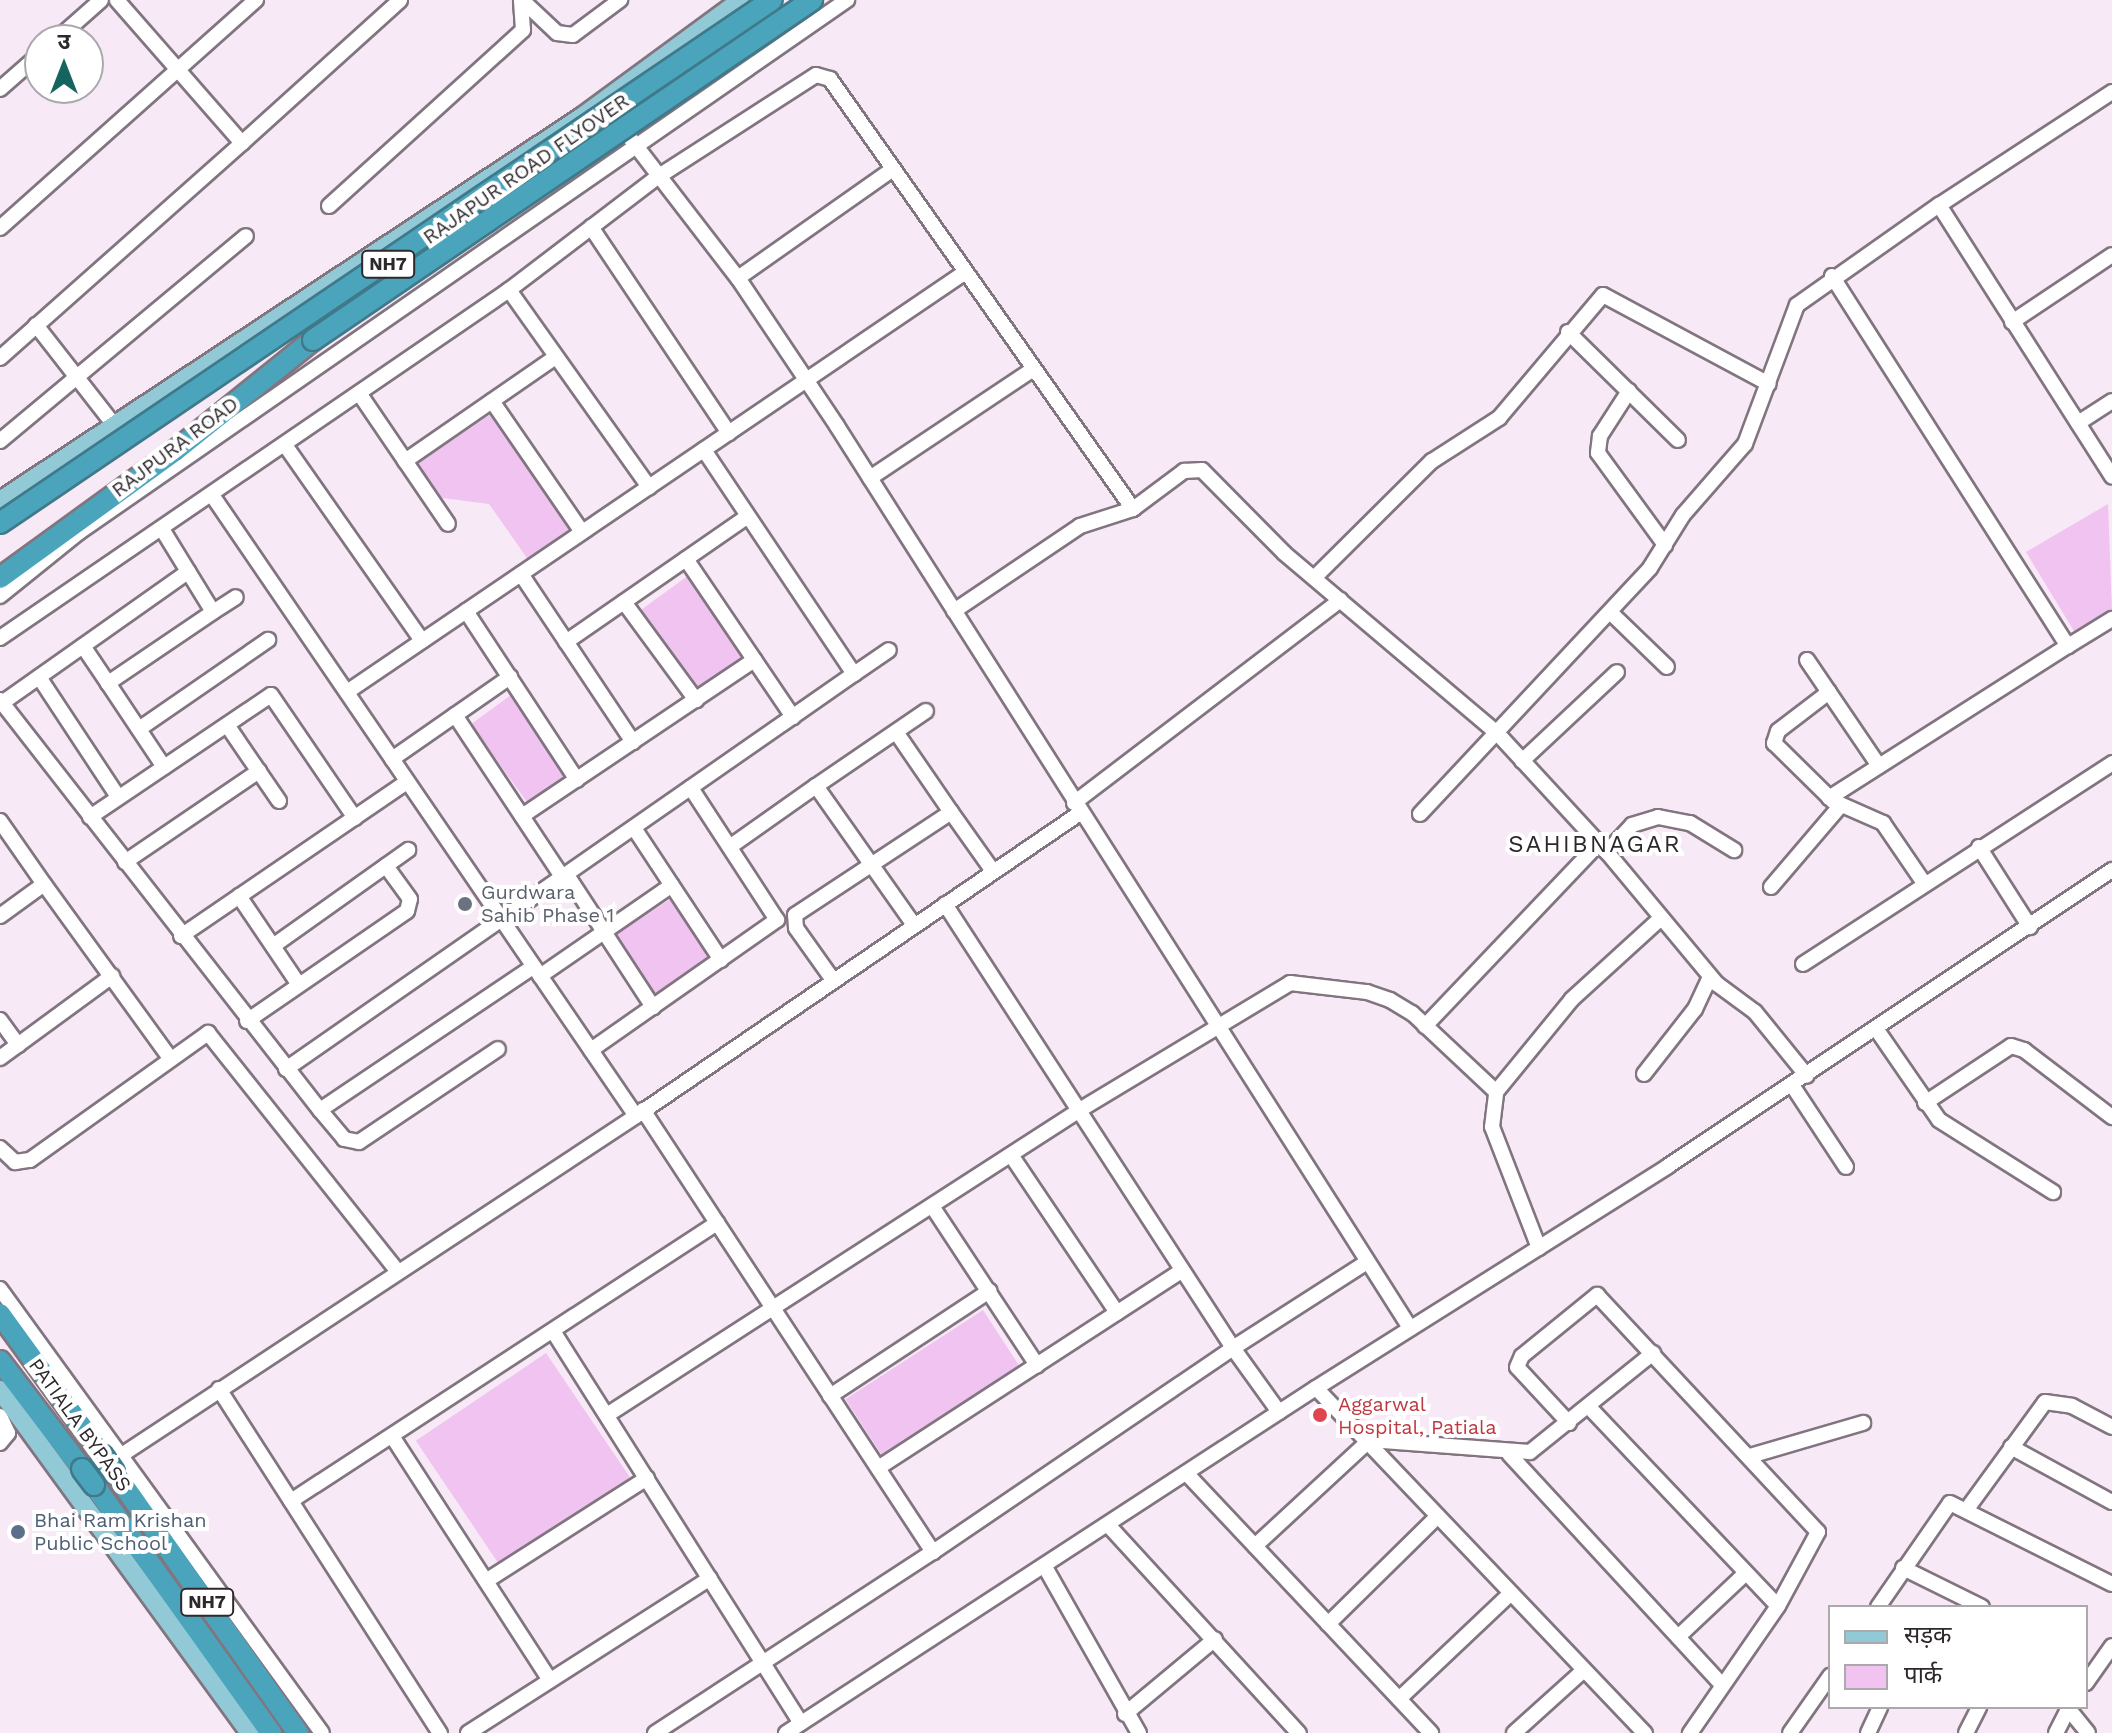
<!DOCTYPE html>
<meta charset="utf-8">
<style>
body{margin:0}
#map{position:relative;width:2112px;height:1733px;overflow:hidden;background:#f7e9f6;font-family:"Work Sans","Noto Sans Devanagari",sans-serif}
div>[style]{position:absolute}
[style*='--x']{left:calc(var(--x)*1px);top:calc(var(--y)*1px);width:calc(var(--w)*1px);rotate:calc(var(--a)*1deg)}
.green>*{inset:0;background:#f1c3f0;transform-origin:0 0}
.roads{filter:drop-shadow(2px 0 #817580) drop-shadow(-2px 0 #817580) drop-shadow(0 2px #817580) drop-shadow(0 -2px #817580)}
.minor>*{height:14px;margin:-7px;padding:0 7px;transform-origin:7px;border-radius:7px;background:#fff}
.major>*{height:18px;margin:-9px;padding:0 9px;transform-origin:9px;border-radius:9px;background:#92c9d7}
.highway>*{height:20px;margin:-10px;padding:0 10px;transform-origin:10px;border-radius:10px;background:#4aa5bc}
.bridges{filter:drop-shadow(2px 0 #40798a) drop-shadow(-2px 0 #40798a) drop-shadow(0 2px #40798a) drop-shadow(0 -2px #40798a)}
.highway-bridge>*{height:20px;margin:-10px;padding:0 10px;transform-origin:10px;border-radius:10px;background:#4aa5bc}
.dots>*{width:22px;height:22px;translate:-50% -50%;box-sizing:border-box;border:4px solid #fff;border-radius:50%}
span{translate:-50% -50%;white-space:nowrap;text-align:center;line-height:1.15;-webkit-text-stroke:8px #fff;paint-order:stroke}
.shield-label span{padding:2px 6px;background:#fff;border:2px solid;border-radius:6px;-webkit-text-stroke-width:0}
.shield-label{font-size:18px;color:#2d282c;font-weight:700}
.street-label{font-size:20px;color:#2d282c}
.worship-label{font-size:20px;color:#5b616d}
.left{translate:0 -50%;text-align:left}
.health-label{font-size:20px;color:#be3a42}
.service-label{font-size:20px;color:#4e5e75}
.quarter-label{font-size:24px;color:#2d282c;letter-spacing:2px}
.legend{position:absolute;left:1828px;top:1605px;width:260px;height:104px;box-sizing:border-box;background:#fff;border:2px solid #aba9ab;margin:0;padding:10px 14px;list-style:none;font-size:24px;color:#2d282c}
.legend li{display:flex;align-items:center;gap:16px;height:40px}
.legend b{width:40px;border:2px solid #aba9ab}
.north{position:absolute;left:24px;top:24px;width:80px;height:80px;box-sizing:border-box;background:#fff;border:2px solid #aba9ab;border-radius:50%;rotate:0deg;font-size:22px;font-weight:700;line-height:32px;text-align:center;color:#2d282c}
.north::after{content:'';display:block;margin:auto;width:28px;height:36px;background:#16645f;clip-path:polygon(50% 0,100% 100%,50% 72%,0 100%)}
</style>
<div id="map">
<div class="green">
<i style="clip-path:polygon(491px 414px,572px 530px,527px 558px,489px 504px,435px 497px,414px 466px)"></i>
<i style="clip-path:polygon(2108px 504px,2112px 611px,2077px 636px,2026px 552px)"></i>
<i style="left:689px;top:575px;width:101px;height:62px;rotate:54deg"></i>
<i style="left:511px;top:695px;width:105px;height:50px;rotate:54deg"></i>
<i style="left:672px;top:898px;width:74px;height:66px;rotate:57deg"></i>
<i style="left:983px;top:1310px;width:68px;height:164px;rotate:57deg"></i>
<i style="left:546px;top:1353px;width:150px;height:157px;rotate:56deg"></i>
</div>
<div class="roads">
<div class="minor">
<i style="--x:522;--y:0;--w:48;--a:43.3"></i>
<i style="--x:557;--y:33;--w:16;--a:7"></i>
<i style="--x:573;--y:35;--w:59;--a:-36.7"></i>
<i style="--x:56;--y:40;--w:60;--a:-41.6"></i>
<i style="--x:0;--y:89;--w:53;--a:-41.2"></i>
<i style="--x:2112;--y:92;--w:207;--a:146.8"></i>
<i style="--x:1939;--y:205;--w:322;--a:57.5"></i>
<i style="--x:603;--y:103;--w:221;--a:52.4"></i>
<i style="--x:738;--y:278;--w:178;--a:56.2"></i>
<i style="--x:837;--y:426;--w:1069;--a:57.57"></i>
<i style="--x:242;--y:143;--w:213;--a:-42.1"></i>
<i style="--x:329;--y:206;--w:262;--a:-42.2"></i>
<i style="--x:523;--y:30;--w:30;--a:-94"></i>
<i style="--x:591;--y:227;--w:248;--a:56.2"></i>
<i style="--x:0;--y:228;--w:343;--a:-41.7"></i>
<i style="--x:1832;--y:276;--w:439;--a:57.5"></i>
<i style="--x:2068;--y:646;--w:52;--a:-31.5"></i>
<i style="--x:738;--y:278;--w:189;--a:-35.1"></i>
<i style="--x:509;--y:290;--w:242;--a:54.6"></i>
<i style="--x:2012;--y:322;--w:120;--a:-33.8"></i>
<i style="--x:36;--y:325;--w:127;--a:52"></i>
<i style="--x:1568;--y:332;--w:154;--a:44.5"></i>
<i style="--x:0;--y:358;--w:324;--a:-41.6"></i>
<i style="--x:242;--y:143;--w:190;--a:-131.2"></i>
<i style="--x:1629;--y:391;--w:54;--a:122.8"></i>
<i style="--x:1600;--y:436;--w:17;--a:97"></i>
<i style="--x:1598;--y:453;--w:114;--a:53.9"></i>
<i style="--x:359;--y:393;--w:158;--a:55.8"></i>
<i style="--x:492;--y:401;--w:159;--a:55.5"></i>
<i style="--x:2078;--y:423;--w:40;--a:-32.9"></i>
<i style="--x:0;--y:441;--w:320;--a:-39.8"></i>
<i style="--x:285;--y:445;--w:239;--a:55"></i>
<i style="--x:405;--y:461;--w:183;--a:-34.6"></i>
<i style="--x:870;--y:478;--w:195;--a:-33.7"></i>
<i style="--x:212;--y:495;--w:752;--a:55.68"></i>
<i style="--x:162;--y:529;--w:97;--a:58.4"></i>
<i style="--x:213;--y:612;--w:127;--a:145.9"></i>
<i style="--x:108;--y:683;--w:101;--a:56.3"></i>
<i style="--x:686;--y:559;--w:191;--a:55.9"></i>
<i style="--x:521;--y:574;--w:202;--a:56.3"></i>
<i style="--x:1315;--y:577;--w:165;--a:-44.8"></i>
<i style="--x:1432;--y:461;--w:80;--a:-32.7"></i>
<i style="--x:1499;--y:418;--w:161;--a:-49.8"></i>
<i style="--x:1603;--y:295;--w:188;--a:28.2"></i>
<i style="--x:0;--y:596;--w:100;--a:-38.9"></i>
<i style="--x:78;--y:533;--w:936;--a:-34.73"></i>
<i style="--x:624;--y:602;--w:122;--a:53.7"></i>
<i style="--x:466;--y:611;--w:202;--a:56.7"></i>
<i style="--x:954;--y:611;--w:152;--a:-34"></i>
<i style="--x:1080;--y:526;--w:56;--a:-17.8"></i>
<i style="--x:1133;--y:509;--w:64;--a:-36.7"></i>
<i style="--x:1184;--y:471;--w:18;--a:-3"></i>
<i style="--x:1202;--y:470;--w:117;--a:45.3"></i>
<i style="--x:1284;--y:553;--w:279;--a:40.2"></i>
<i style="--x:1497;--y:733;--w:162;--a:47.3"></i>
<i style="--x:1607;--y:852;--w:172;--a:50.2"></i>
<i style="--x:1717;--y:984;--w:47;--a:36.4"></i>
<i style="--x:1755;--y:1012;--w:82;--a:50.9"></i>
<i style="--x:213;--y:612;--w:27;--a:-33"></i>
<i style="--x:1610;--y:612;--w:79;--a:44"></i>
<i style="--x:0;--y:638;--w:617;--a:-34.36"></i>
<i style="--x:509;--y:290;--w:185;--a:-37.3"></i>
<i style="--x:656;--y:178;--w:190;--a:-32.8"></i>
<i style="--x:816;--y:75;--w:15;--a:16"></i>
<i style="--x:830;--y:79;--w:526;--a:54.83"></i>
<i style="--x:566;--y:642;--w:221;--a:-34.7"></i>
<i style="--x:83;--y:646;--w:45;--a:56"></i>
<i style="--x:1807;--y:660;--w:128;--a:55.8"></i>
<i style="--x:854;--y:674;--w:42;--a:-34.4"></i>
<i style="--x:39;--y:677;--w:144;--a:56.6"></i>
<i style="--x:347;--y:692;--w:746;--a:-34.18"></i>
<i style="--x:1829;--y:692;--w:64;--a:142.6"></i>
<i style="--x:1778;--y:731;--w:13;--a:108"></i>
<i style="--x:1774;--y:743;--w:83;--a:44.5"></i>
<i style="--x:1833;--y:801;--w:55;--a:23.7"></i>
<i style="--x:1883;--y:823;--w:73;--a:55.7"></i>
<i style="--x:0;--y:700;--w:520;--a:52.03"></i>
<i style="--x:320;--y:1110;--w:257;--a:-33.9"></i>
<i style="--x:2;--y:703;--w:228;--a:-35.2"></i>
<i style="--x:455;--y:715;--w:196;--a:56.5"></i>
<i style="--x:227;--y:725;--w:92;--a:55.6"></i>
<i style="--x:139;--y:729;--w:157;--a:-34.6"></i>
<i style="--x:896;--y:732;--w:97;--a:55.5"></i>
<i style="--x:392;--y:759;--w:144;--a:-34.8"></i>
<i style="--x:1522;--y:761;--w:130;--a:-43.1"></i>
<i style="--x:816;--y:786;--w:133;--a:-34.3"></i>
<i style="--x:1829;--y:798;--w:283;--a:-32.5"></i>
<i style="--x:1074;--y:803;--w:335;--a:-37.3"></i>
<i style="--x:1420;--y:814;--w:337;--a:-46.9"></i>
<i style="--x:1650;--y:568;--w:62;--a:-58.1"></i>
<i style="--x:1683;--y:515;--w:94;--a:-48.9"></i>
<i style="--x:1745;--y:444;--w:148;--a:-69.5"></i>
<i style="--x:1797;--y:305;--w:174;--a:-35.2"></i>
<i style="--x:522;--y:816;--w:280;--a:-33.9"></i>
<i style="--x:90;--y:817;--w:218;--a:-34"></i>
<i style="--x:271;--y:695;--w:149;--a:55.7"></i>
<i style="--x:0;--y:821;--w:77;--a:55.1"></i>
<i style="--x:634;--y:828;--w:158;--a:56.6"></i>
<i style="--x:731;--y:846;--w:104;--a:-35.2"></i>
<i style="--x:816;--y:786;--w:170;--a:54.8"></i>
<i style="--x:1979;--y:847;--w:95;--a:57.5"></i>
<i style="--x:1607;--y:852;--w:37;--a:-47"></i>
<i style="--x:1632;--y:825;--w:27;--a:-17"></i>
<i style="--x:1658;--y:817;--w:33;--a:11"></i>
<i style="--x:1690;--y:823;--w:52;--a:31.5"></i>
<i style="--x:125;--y:862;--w:162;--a:-34.2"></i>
<i style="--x:567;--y:875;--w:158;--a:56.9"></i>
<i style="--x:1771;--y:887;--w:108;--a:-49.5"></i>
<i style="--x:239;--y:896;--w:107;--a:56"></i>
<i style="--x:0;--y:916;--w:54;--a:-36"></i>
<i style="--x:44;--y:884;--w:215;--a:54.1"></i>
<i style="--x:181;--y:936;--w:273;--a:-34.3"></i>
<i style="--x:273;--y:946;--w:166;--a:-35.4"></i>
<i style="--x:1803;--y:964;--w:369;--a:-33"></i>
<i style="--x:540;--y:976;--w:160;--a:-34.6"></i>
<i style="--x:833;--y:980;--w:64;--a:-125.4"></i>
<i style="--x:796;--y:928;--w:13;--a:-94"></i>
<i style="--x:795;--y:915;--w:187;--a:-33.4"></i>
<i style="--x:951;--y:812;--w:72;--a:54.6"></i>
<i style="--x:0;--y:1020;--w:31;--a:54"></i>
<i style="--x:247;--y:1021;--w:194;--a:-34.5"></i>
<i style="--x:407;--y:911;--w:12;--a:-76"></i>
<i style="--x:410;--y:899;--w:41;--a:-126"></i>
<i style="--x:1425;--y:1026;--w:253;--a:-46.4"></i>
<i style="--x:1877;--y:1030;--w:109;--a:55.4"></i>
<i style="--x:1939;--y:1120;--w:135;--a:32.3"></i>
<i style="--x:591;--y:1050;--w:227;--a:-35"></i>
<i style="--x:777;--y:920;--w:158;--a:-123.1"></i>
<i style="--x:0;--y:1058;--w:139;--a:-36.2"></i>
<i style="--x:286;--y:1069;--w:692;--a:-34.82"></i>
<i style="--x:854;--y:674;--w:270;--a:-123.8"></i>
<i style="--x:1644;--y:1074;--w:83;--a:-51.9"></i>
<i style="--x:1695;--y:1009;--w:35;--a:-65"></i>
<i style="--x:1792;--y:1085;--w:98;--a:56.6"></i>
<i style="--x:1925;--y:1103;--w:103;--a:-33.5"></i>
<i style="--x:2011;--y:1046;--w:14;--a:17"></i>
<i style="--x:2024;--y:1050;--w:111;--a:37.3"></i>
<i style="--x:320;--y:1110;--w:38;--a:50"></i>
<i style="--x:344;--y:1139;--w:15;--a:11"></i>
<i style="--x:359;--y:1142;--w:167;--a:-33.8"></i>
<i style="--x:643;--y:1110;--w:529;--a:56.73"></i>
<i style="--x:933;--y:1552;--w:363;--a:-34.2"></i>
<i style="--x:1233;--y:1348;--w:529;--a:-122.97"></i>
<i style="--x:0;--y:1148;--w:21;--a:43"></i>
<i style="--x:15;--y:1162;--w:15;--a:-8"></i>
<i style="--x:30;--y:1160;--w:219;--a:-35.5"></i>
<i style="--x:208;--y:1033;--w:305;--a:51.5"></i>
<i style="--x:1011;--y:1155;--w:190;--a:56.1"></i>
<i style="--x:932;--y:1206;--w:191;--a:56.6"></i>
<i style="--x:1539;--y:1248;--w:130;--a:-111.2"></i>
<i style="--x:1492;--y:1127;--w:35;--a:-83"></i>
<i style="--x:1496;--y:1092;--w:120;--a:-50.7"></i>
<i style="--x:1572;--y:999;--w:120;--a:-42.3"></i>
<i style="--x:0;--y:1289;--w:548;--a:54.05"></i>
<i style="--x:553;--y:1331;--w:464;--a:57.7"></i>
<i style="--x:1316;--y:1388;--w:477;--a:46.4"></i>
<i style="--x:219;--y:1389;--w:409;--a:57.3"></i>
<i style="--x:830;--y:1396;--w:191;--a:-33.4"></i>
<i style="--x:1589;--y:1407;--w:274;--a:46.5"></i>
<i style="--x:1279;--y:1412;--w:79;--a:-125.7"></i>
<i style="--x:1233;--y:1348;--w:159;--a:-32.7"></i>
<i style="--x:607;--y:1415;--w:561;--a:-32.84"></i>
<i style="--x:1078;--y:1111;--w:248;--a:-31.1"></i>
<i style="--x:1290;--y:983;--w:78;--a:6.7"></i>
<i style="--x:1367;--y:992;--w:24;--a:19"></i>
<i style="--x:1390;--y:1000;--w:26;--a:31"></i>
<i style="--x:1412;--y:1013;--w:115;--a:43.2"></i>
<i style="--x:0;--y:1416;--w:19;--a:65"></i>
<i style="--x:8;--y:1433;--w:13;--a:129"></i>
<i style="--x:1569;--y:1423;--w:76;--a:-132.9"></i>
<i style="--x:1517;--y:1367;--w:12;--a:-66"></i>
<i style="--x:1522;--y:1356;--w:97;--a:-39.1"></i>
<i style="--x:1597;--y:1295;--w:324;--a:47"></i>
<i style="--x:1818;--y:1532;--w:84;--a:118.4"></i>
<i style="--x:1778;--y:1606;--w:155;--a:124.7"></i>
<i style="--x:392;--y:1436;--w:291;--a:57.1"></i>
<i style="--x:2011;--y:1447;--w:115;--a:28.6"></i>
<i style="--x:1509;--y:1454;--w:314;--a:47.3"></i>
<i style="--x:1750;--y:1456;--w:118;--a:-16.3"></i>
<i style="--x:878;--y:1468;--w:360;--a:-33"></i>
<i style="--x:1187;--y:1474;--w:356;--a:46.7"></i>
<i style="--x:73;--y:1487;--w:674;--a:-33.38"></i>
<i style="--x:636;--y:1116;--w:538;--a:-34.31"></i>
<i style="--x:291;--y:1501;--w:509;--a:-33.13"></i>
<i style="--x:1967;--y:1509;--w:132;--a:-53.9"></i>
<i style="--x:2045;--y:1402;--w:27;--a:8"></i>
<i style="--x:2072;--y:1406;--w:45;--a:27.7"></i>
<i style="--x:1109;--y:1526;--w:281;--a:47.5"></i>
<i style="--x:1255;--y:1546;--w:156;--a:-42.7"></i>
<i style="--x:1370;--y:1440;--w:160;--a:4.3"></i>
<i style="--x:1530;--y:1452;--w:158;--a:-38.8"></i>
<i style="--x:1045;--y:1567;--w:191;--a:60.5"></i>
<i style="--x:1903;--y:1568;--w:88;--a:26.3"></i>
<i style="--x:486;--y:1581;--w:191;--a:-32.6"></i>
<i style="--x:1878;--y:1607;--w:126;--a:-55.3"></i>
<i style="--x:1950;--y:1503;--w:181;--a:26.6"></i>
<i style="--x:1328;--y:1624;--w:154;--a:-44.5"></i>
<i style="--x:1678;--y:1637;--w:93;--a:-43.3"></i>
<i style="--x:2086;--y:1683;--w:45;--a:-54.9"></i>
<i style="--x:1399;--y:1699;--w:154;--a:-43.4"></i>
<i style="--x:2067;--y:1707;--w:33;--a:51"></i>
<i style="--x:1125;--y:1714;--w:117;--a:-39.8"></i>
<i style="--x:468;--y:1733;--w:287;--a:-32.6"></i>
<i style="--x:655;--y:1733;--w:332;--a:-33.1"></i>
<i style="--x:786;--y:1733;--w:632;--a:-33.06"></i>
<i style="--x:1316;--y:1388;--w:416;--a:-32.2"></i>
<i style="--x:1668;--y:1166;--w:534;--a:-33.69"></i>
<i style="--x:1514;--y:1733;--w:94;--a:-42"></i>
<i style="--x:1790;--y:1733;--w:70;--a:-54.9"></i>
<i style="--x:1868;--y:1733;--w:29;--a:-65"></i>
<i style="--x:1966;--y:1733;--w:29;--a:-63"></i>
<i style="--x:2056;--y:1733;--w:29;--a:-63"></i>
</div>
<div class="major">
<i style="--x:0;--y:501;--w:697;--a:-33.42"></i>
<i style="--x:582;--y:117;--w:197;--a:-36.3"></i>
<i style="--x:0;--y:1390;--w:424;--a:53.9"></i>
</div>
<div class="highway">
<i style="--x:0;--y:578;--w:216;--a:-36"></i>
<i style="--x:175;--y:451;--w:177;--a:-38.8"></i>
<i style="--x:0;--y:1314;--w:174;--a:54.1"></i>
<i style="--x:0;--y:1361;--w:136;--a:52.8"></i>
<i style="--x:114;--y:1472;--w:319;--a:54.8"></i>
<i style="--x:94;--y:1485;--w:305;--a:54.5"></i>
</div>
</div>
<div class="bridges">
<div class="highway-bridge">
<i style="--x:313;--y:340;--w:604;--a:-34.27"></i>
<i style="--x:0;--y:523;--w:932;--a:-34.12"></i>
<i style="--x:102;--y:1455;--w:21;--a:55"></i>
<i style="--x:82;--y:1469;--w:20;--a:53"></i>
</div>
</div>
<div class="dots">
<i style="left:465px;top:904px;background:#6b7280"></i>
<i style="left:1320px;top:1415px;background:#e0444e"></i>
<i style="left:18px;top:1532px;background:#5c6f8a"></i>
</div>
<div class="shield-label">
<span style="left:388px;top:264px">NH7</span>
<span style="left:207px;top:1602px">NH7</span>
</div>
<div class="street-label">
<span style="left:526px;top:169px;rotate:-35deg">RAJAPUR ROAD FLYOVER</span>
<span style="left:175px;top:447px;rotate:-37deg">RAJPURA ROAD</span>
<span style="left:80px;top:1425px;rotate:54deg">PATIALA BYPASS</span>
</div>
<div class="worship-label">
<span class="left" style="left:481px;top:904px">Gurdwara<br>Sahib Phase 1</span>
</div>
<div class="health-label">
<span class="left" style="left:1338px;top:1416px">Aggarwal<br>Hospital, Patiala</span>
</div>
<div class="service-label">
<span class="left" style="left:34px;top:1532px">Bhai Ram Krishan<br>Public School</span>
</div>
<div class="quarter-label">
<span style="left:1595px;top:845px">SAHIBNAGAR</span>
</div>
<ul class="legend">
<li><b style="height:10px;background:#92c9d7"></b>सड़क</li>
<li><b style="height:22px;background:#f1c3f0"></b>पार्क</li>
</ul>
<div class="north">उ</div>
</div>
